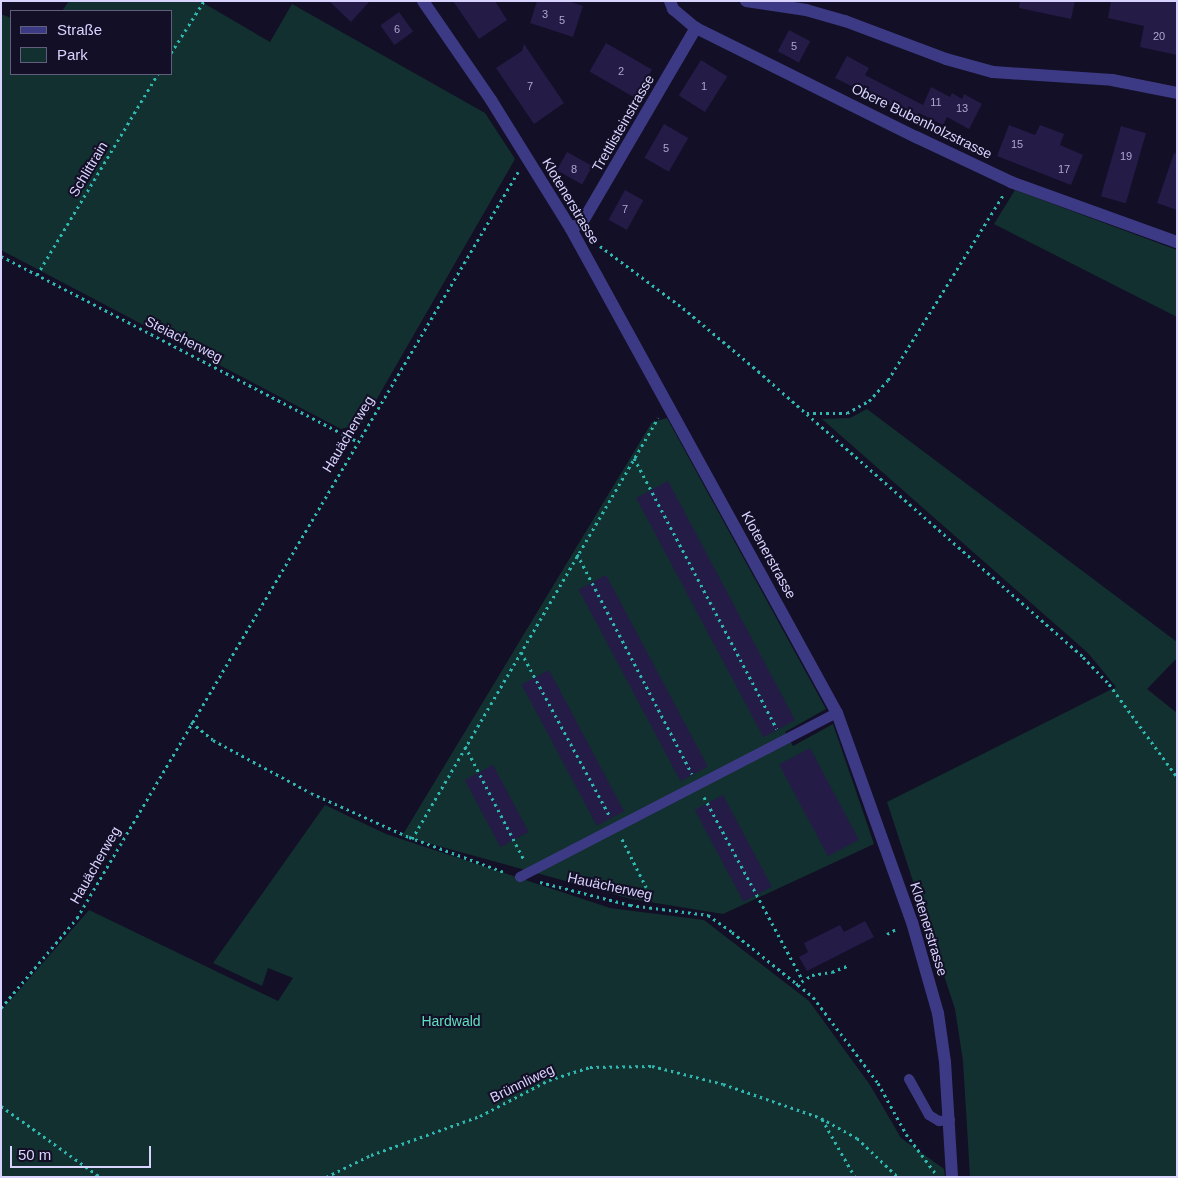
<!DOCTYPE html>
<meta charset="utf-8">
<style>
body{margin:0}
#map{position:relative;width:1178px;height:1178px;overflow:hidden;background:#130f26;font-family:Arial,sans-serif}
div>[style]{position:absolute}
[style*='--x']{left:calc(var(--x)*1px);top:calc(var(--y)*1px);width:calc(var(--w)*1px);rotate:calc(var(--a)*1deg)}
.green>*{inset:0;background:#12302f}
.building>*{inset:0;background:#241b47;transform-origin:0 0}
.path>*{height:3px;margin-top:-1.5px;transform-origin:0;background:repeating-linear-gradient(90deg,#2fb8b0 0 2.5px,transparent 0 6.5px)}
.service>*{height:10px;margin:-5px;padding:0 5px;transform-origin:5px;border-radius:5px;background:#3d3a85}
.minor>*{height:12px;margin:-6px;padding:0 6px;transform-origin:6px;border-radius:6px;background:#3d3a85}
span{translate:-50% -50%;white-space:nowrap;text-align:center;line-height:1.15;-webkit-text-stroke:4px #130f26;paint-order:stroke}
.number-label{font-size:11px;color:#aca6d1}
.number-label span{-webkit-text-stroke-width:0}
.street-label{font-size:14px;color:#d9d4ff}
.park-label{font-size:14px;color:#5fe0c0}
.frame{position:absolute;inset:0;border:2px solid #d9d4ff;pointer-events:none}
.legend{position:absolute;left:10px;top:10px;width:162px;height:65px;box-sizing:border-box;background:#130f26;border:1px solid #625e7d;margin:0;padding:6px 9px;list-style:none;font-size:15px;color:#d9d4ff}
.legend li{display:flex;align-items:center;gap:10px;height:25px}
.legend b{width:25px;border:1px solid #625e7d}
.scale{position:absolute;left:10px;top:1146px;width:141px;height:22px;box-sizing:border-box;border:2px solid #d9d4ff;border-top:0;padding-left:6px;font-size:15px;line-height:18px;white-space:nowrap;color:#d9d4ff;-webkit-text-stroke:4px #130f26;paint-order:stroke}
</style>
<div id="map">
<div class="green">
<i style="clip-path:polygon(69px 1px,200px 1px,270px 42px,292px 4px,485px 113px,515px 159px,363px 423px,341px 429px,1px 250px,1px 14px,11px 18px,11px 74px,171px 74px,171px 11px,62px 11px)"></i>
<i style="clip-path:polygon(1015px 190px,1177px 250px,1177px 317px,994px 224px)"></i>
<i style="clip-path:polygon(867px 409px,1177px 642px,1177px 658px,1147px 689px,1177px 713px,1177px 1177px,970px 1177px,963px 1061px,955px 1009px,887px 802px,1116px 687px,1088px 653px,822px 419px,850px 418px)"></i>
<i style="clip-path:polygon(667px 418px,826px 709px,785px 732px,793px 746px,833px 724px,874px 844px,723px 914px,631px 899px,402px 836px,652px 422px)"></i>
<i style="clip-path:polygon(325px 805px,386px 834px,610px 908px,704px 920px,809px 1001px,870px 1085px,901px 1138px,944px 1169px,945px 1177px,1px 1177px,1px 1011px,89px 910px,278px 1001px,293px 978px,268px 968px,262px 986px,213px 963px)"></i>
</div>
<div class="building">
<i style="clip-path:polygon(329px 1px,370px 1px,351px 22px)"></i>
<i style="clip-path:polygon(453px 1px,495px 1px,507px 20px,479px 39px)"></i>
<i style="clip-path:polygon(537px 1px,568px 1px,583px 6px,573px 37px,530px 23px)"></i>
<i style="clip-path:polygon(1020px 1px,1075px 1px,1071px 19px,1019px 8px)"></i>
<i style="clip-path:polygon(1111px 1px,1177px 1px,1177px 55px,1140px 47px,1144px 26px,1108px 18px)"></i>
<i style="left:399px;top:12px;width:24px;height:23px;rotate:54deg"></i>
<i style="left:789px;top:30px;width:24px;height:24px;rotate:28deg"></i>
<i style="left:606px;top:43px;width:53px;height:33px;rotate:30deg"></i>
<i style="clip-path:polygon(524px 44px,564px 103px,534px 124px,496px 68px,522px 51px)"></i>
<i style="clip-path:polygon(847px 56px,869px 68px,865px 75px,923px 105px,931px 87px,950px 97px,952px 93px,962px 99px,964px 94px,982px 104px,969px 129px,947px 117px,943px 125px,919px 113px,916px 118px,835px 78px)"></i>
<i style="left:701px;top:60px;width:31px;height:42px;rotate:32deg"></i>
<i style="left:664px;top:124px;width:28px;height:39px;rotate:30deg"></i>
<i style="clip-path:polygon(1009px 125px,1035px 135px,1040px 125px,1064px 134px,1060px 145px,1083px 155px,1071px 185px,997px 156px)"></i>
<i style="left:1121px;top:126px;width:26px;height:73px;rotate:16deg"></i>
<i style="left:567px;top:152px;width:29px;height:21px;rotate:29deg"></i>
<i style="clip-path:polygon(1174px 153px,1177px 154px,1177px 210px,1157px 203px)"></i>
<i style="left:625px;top:190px;width:21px;height:34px;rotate:29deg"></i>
<i style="left:668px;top:481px;width:271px;height:36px;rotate:62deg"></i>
<i style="left:606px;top:575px;width:217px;height:31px;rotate:62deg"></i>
<i style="left:549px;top:670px;width:160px;height:31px;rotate:62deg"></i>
<i style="left:810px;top:748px;width:104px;height:35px;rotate:62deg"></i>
<i style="left:493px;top:765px;width:76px;height:32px;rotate:62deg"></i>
<i style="left:723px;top:795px;width:104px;height:32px;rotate:62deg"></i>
<i style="clip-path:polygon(865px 921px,874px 937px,807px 971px,799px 957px,808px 952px,804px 943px,840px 925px,844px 932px)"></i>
</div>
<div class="path">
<i style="--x:171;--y:53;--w:62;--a:-57.6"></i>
<i style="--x:600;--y:246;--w:104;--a:36.8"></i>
<i style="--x:683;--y:308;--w:98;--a:40"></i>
<i style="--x:758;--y:371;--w:433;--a:41.3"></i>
<i style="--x:1083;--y:657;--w:37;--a:46"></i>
<i style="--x:1109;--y:684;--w:115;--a:53.8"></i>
<i style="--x:1;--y:256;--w:400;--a:27.5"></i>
<i style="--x:37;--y:275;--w:235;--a:-59"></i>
<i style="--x:807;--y:413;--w:40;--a:0"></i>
<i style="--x:847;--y:413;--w:25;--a:-29"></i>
<i style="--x:869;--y:401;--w:28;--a:-48"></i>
<i style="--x:888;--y:380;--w:218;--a:-58.1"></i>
<i style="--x:634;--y:458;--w:306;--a:62.2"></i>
<i style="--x:577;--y:554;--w:248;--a:62.4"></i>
<i style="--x:521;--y:652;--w:185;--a:61.6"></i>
<i style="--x:191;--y:722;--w:28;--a:39"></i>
<i style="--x:213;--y:740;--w:111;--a:28.4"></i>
<i style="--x:311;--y:793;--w:107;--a:24.2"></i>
<i style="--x:409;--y:837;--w:104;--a:20.2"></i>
<i style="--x:465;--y:746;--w:128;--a:62.6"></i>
<i style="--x:704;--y:797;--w:207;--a:61.7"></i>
<i style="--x:412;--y:839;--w:488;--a:-59.7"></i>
<i style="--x:622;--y:839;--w:54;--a:63.4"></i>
<i style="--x:540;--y:882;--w:93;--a:14.3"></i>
<i style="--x:630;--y:905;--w:79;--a:7.3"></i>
<i style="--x:708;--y:915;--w:29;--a:35"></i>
<i style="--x:732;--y:932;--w:104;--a:38.7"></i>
<i style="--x:813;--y:997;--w:108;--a:52.9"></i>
<i style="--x:878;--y:1083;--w:58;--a:61.2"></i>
<i style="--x:906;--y:1134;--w:50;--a:53.1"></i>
<i style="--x:887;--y:934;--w:13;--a:-29"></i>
<i style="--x:796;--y:985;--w:19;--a:-32"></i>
<i style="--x:812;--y:975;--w:20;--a:-9"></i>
<i style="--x:832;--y:972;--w:18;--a:-22"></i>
<i style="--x:1;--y:1008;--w:118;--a:-49.8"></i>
<i style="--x:77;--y:918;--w:867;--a:-59.41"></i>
<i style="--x:1;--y:1106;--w:122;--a:35.6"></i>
<i style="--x:822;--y:1119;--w:67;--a:60.4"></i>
<i style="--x:326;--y:1177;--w:50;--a:-26.1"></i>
<i style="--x:371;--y:1155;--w:116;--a:-19.7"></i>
<i style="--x:480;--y:1116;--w:78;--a:-27.6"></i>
<i style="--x:549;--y:1080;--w:43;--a:-17.6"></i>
<i style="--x:590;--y:1067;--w:62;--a:-0.9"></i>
<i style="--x:652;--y:1066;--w:73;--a:14.2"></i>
<i style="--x:723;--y:1084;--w:104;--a:19.1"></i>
<i style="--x:821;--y:1118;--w:41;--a:29.1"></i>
<i style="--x:857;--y:1138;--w:57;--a:43.6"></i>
</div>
<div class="service">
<i style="--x:520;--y:877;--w:357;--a:-27.4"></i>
<i style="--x:909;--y:1079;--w:41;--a:60.9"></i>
<i style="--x:929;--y:1115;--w:12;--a:31"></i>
<i style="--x:939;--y:1121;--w:11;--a:-5"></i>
</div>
<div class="minor">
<i style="--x:423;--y:1;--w:120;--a:55.5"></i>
<i style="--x:491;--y:100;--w:152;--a:58.2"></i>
<i style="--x:571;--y:229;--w:552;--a:61.21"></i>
<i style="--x:837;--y:713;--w:222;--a:70.3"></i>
<i style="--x:912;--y:922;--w:95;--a:74.1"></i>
<i style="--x:938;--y:1013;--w:49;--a:81.9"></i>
<i style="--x:945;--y:1062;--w:115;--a:86.5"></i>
<i style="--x:670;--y:1;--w:9;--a:69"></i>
<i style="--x:673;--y:9;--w:30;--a:40"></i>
<i style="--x:696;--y:28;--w:246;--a:26.4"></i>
<i style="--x:916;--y:137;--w:105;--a:25.3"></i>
<i style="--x:1011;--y:182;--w:177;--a:19.9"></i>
<i style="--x:746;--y:1;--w:61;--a:8.5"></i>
<i style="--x:806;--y:10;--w:41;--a:15.8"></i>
<i style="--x:845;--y:21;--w:108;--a:20.6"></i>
<i style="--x:946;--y:59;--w:49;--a:15.5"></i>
<i style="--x:993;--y:72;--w:119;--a:3.8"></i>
<i style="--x:1112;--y:80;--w:66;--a:11.3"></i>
<i style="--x:571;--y:229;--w:14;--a:-34"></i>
<i style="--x:583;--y:221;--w:224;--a:-59.7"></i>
</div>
<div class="number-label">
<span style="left:545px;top:14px">3</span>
<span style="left:562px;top:20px">5</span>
<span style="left:397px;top:29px">6</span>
<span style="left:1159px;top:36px">20</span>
<span style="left:794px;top:46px">5</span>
<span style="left:621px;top:71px">2</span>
<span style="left:530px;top:86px">7</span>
<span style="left:704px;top:86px">1</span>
<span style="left:936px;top:102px">11</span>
<span style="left:962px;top:108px">13</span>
<span style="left:1017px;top:144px">15</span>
<span style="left:666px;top:148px">5</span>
<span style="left:1126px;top:156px">19</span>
<span style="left:574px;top:169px">8</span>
<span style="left:1064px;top:169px">17</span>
<span style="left:625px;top:209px">7</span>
</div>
<div class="street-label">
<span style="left:922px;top:121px;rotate:26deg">Obere Bubenholzstrasse</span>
<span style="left:623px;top:123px;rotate:-60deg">Trettlisteinstrasse</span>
<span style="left:88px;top:169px;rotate:-59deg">Schlittrain</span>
<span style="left:571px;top:201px;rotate:59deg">Klotenerstrasse</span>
<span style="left:184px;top:339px;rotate:27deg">Steiacherweg</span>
<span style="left:348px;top:434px;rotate:-59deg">Hauächerweg</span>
<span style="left:769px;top:555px;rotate:61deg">Klotenerstrasse</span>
<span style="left:95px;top:865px;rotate:-60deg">Hauächerweg</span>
<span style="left:610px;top:886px;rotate:12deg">Hauächerweg</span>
<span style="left:929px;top:929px;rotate:73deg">Klotenerstrasse</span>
<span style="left:522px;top:1083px;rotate:-26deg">Brünnliweg</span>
</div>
<div class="park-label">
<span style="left:451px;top:1021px">Hardwald</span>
</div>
<div class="frame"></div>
<ul class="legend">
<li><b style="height:6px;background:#3d3a85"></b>Straße</li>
<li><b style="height:14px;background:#12302f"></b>Park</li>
</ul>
<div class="scale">50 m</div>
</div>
